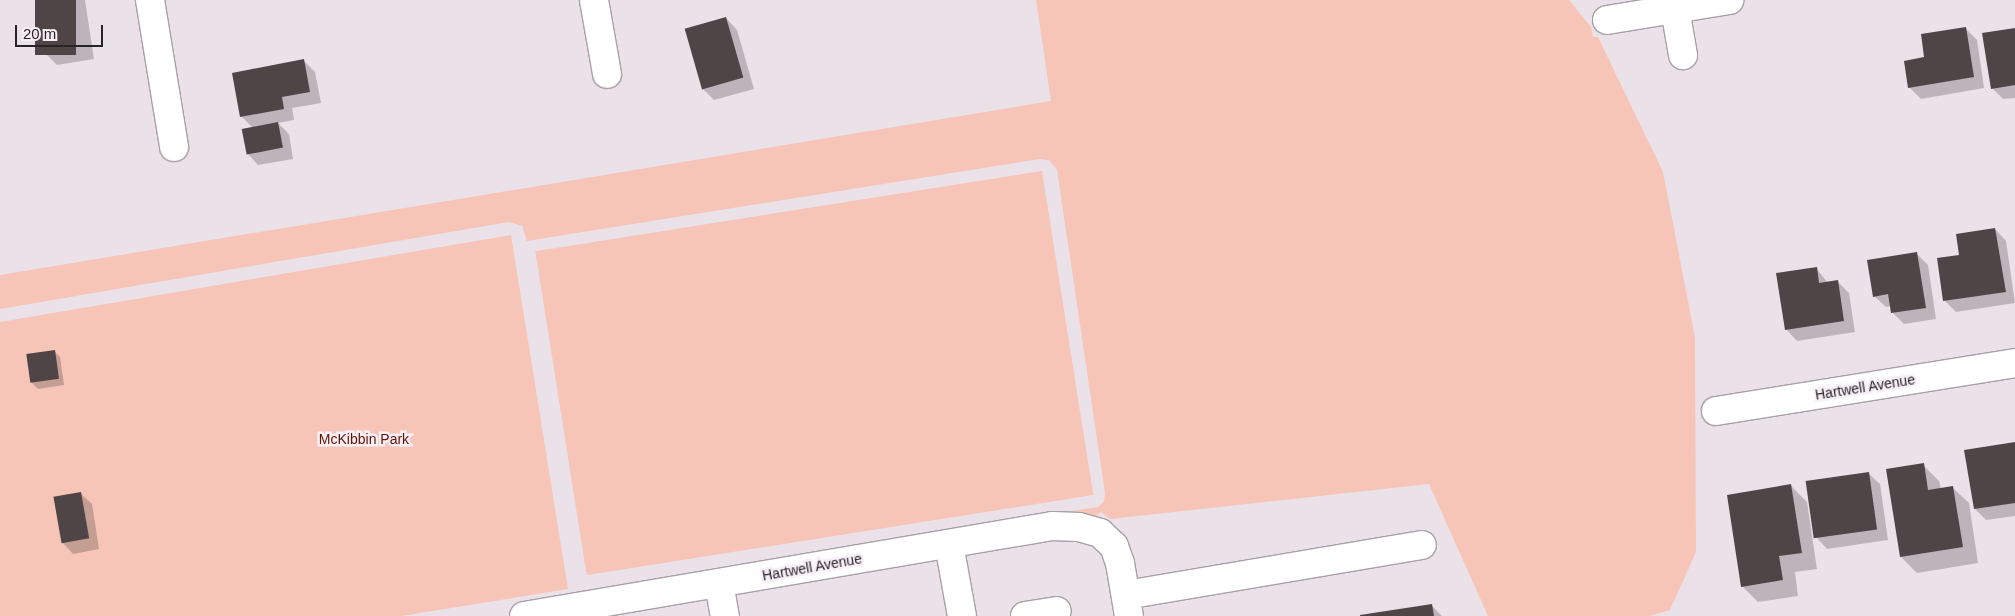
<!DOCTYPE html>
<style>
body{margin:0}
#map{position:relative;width:2015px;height:616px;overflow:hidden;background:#ebe2e9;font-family:Helvetica,sans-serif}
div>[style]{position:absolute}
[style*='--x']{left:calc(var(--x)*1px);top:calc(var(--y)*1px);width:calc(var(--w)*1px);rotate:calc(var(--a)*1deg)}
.green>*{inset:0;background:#f6c5b8;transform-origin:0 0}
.shadow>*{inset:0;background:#0003}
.building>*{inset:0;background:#4f4547;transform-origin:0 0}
.roads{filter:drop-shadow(1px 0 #a8a0a6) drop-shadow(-1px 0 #a8a0a6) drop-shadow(0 1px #a8a0a6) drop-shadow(0 -1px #a8a0a6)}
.street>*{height:28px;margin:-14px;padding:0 14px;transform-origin:14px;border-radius:14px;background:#fff}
span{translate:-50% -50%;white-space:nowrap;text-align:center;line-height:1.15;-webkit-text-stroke:5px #f8eff6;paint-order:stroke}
.street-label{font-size:14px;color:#272426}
.park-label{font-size:14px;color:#641400}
.scale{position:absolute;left:15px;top:25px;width:88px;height:22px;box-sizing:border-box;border:2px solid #272426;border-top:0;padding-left:6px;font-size:15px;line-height:18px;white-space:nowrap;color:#272426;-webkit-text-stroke:4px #f8eff6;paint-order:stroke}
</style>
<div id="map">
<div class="green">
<i style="clip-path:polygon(1036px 0,1569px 0,1591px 27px,1593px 37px,1598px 37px,1663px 172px,1695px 337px,1696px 552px,1670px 610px,1650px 616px,1488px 616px,1429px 484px,1110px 519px,1101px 512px,1096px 516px,1072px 511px,1098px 507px,1104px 501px,1105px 493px,1057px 170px,1049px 160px,1040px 159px,527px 241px,522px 226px,509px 222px,0 309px,0 275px,1051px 101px)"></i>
<i style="left:1042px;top:171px;width:328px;height:513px;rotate:81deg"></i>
<i style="clip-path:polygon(511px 235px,568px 589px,402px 616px,0 616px,0 322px)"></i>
</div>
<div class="shadow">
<i style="clip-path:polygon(37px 0,85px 0,94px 59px,57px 65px,45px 53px)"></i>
<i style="clip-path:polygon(726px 18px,737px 30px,754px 89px,714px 100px,703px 89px)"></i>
<i style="clip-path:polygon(1965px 28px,1977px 40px,1984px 88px,1921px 99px,1909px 87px,1926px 58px)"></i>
<i style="clip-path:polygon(2015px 29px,2015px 98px,2003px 99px,1992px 88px)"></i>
<i style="clip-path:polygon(304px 61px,315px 72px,321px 103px,292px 108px,294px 120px,278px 123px,289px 134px,293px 159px,258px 165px,247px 153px,252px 127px,241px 116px)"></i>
<i style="clip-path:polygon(1995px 229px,2006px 241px,2015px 303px,1956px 312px,1945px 301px,1938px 259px,1961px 256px)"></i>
<i style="clip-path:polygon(1916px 253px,1928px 265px,1936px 319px,1904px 324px,1893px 313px,1892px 306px,1886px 307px,1874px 296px)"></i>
<i style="clip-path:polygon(1816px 268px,1828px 283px,1837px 281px,1849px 293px,1855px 332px,1797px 341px,1786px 329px)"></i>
<i style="clip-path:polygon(54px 351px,60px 357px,64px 385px,38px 389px,32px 383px)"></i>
<i style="clip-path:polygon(2015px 443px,2015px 516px,1986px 520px,1975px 509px)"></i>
<i style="clip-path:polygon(1923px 465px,1939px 481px,1941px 489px,1952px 487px,1969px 503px,1978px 563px,1917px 573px,1901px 557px)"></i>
<i style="clip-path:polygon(1868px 473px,1880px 484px,1888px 540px,1827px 549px,1816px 537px)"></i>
<i style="clip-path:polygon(1791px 486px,1807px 502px,1817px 569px,1795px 572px,1798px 596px,1758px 602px,1742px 586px)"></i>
<i style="clip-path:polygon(80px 493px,92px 504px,99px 549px,73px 554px,62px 542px)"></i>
<i style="clip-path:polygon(1431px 605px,1442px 616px,1361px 616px)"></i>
</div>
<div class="building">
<i style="left:35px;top:0;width:41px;height:55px"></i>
<i style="left:726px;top:17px;width:63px;height:43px;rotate:74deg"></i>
<i style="clip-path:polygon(1966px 27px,1974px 77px,1908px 88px,1904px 61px,1924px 57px,1921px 34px)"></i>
<i style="clip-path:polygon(2015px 28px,2015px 85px,1991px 89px,1982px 33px)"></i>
<i style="clip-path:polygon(304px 59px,310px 92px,282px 97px,284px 109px,240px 117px,232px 73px)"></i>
<i style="left:278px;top:122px;width:26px;height:37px;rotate:79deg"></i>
<i style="clip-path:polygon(1995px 228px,2006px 292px,1943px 301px,1937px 258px,1959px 255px,1956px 234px)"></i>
<i style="clip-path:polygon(1917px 252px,1926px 308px,1891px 313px,1888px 294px,1873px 297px,1867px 260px)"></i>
<i style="clip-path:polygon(1817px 267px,1819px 283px,1838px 280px,1844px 321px,1785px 330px,1776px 273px)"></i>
<i style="left:55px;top:350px;width:29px;height:29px;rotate:82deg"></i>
<i style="clip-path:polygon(2015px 442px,2015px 503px,1974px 509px,1964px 450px)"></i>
<i style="clip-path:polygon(1924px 463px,1928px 490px,1953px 486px,1963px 547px,1900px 557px,1886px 469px)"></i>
<i style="left:1869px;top:472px;width:58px;height:64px;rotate:82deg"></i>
<i style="clip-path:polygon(1791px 484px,1802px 553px,1779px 556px,1783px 580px,1741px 587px,1727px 495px)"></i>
<i style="left:81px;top:492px;width:47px;height:28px;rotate:80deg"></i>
<i style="clip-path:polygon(1432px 604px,1434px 616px,1360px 616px,1360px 615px)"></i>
</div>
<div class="roads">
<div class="street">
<i style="--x:150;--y:0;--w:149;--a:80.7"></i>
<i style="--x:594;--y:0;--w:75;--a:80"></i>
<i style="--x:1675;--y:9;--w:47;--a:80.1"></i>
<i style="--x:1607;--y:20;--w:124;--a:-9.3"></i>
<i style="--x:1716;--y:411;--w:303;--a:-9.1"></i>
<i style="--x:949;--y:544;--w:73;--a:79.8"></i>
<i style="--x:719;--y:583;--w:34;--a:80"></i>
<i style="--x:1126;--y:595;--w:300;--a:-9.6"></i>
<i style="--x:524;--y:616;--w:536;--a:-9.67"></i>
<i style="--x:1052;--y:526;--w:27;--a:2"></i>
<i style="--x:1079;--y:527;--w:22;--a:16"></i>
<i style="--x:1100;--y:533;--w:19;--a:43"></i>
<i style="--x:1114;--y:546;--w:18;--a:71"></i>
<i style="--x:1120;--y:563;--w:54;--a:80.4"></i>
<i style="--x:1025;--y:616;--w:32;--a:-9"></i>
</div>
</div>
<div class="street-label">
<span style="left:1865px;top:387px;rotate:-9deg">Hartwell Avenue</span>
<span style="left:812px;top:567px;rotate:-10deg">Hartwell Avenue</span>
</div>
<div class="park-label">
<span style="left:364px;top:439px">McKibbin Park</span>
</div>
<div class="scale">20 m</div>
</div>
